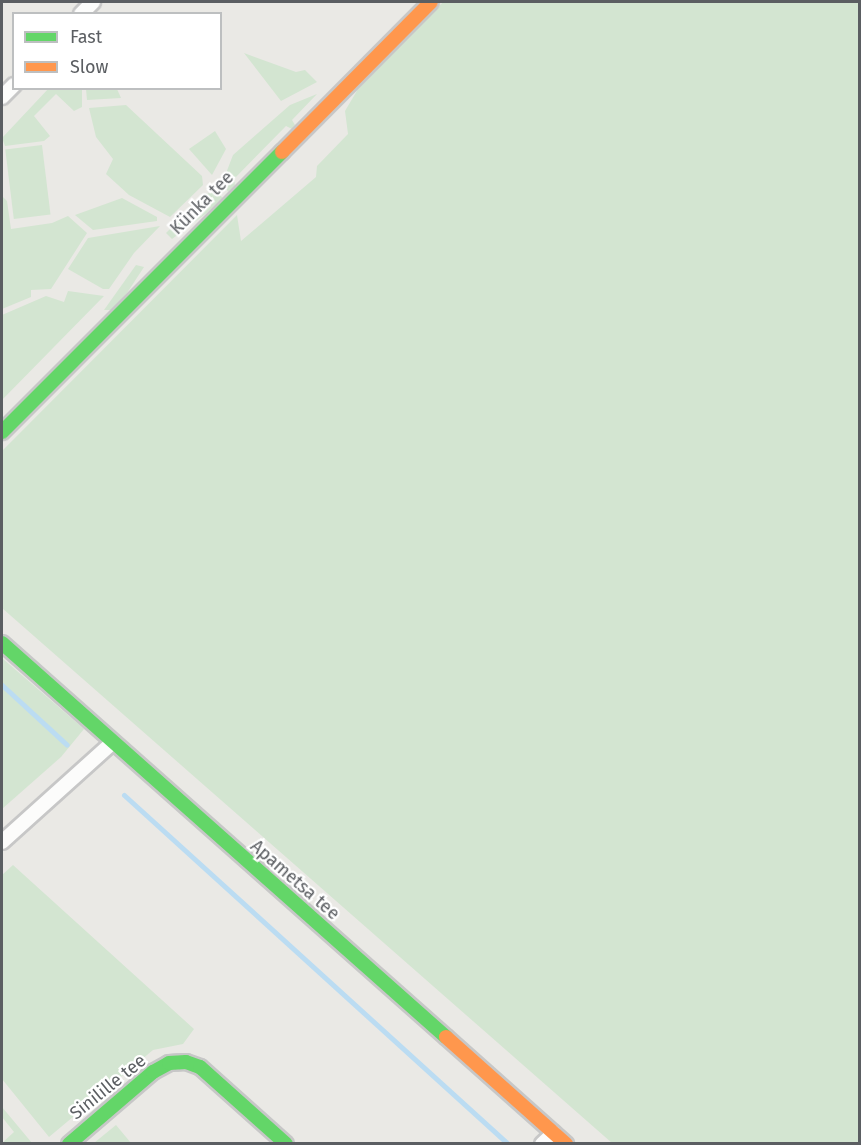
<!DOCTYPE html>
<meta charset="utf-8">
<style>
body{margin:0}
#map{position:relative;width:861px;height:1145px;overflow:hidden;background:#eae9e5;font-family:"Fira Sans",sans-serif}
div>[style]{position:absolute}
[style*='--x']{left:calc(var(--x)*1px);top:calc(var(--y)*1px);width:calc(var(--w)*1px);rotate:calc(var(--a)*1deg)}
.green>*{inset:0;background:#d3e5d1;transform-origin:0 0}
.stream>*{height:5px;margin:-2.5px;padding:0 2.5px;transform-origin:2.5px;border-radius:2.5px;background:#bbdcf2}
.roads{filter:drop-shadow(2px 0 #c7c7c7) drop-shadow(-2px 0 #c7c7c7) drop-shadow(0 2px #c7c7c7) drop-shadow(0 -2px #c7c7c7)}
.street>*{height:14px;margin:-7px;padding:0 7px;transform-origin:7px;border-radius:7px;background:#fcfcfb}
.fast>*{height:14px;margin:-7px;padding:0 7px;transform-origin:7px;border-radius:7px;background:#63d668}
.slow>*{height:14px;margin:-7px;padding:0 7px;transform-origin:7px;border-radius:7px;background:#ff974d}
span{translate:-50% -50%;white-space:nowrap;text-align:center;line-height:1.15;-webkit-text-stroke:4.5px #fff;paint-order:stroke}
.street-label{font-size:18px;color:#5b5e62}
.frame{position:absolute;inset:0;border:3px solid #5b5e62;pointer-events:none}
.legend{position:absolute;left:12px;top:12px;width:210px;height:78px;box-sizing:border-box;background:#fff;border:2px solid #bdbfc0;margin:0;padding:8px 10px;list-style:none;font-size:18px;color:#5b5e62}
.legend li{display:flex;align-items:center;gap:12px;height:30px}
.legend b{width:30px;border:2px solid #bdbfc0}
</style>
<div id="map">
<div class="green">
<i style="clip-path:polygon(443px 2px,859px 2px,859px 1143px,612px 1143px,2px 608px,2px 451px,237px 215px,241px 241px,316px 177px,317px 166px,348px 134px,345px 111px,358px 89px)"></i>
<i style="clip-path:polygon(244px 53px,296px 72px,305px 70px,317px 82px,281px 101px)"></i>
<i style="clip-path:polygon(49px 88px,82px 89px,82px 107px,74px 111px,56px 94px,34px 116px,50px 136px,44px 141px,5px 146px,2px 138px)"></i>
<i style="clip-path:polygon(86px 89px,117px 89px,121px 98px,87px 100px)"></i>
<i style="clip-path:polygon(317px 94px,292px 120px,295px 125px,292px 129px,286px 126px,234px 179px,235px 186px,228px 192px,223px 181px,233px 155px,290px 105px)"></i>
<i style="clip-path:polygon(126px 105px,202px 176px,203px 185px,170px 217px,129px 195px,106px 174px,113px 159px,96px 137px,89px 108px)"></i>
<i style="clip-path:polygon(215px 131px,226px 149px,212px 175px,189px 149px)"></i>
<i style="left:42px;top:145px;width:70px;height:37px;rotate:83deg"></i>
<i style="clip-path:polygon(216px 192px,223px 198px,208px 212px,172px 239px,166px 233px,205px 194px)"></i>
<i style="clip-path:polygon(2px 196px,7px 201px,11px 229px,52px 223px,68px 216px,87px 233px,51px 289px,31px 290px,31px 297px,2px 309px)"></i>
<i style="clip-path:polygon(122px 198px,157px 217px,157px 221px,93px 230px,75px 215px)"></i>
<i style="clip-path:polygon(160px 226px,134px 253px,109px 289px,103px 289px,68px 269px,88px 238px)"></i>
<i style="clip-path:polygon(136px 265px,144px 267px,127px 293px,112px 310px,104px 310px)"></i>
<i style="clip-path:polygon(68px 291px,104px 296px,2px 400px,2px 315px,46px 296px,64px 302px)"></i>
<i style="clip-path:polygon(2px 658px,84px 729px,61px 757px,2px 809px)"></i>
<i style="clip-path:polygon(13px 865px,194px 1029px,183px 1044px,153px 1050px,49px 1137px,2px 1079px,2px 875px)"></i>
<i style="clip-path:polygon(2px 1107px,32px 1143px,2px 1143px,14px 1132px,2px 1117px)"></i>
<i style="clip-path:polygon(116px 1125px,131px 1143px,94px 1143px)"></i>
</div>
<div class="stream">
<i style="--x:2;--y:685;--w:88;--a:42.7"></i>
<i style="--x:124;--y:795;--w:517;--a:42.26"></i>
</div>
<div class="roads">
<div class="street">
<i style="--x:81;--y:14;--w:17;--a:-45"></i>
<i style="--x:2;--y:97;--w:17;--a:-45"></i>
<i style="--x:2;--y:842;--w:148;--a:-42"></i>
<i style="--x:542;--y:1144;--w:16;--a:-43"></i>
</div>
<div class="fast">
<i style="--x:2;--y:432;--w:396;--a:-45"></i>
<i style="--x:2;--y:643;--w:594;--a:41.59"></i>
<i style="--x:69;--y:1144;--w:111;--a:-40.6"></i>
<i style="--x:153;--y:1072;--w:18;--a:-29"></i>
<i style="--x:169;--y:1063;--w:17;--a:-3"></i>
<i style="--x:186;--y:1062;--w:15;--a:20"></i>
<i style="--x:200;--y:1067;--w:115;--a:41.8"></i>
</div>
<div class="slow">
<i style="--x:282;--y:152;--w:211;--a:-45.2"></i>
<i style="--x:446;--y:1037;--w:161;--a:41.7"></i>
</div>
</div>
<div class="street-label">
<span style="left:202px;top:203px;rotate:-45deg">Künka tee</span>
<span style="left:295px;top:880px;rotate:41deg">Apametsa tee</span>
<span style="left:108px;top:1087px;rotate:-39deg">Sinilille tee</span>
</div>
<div class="frame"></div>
<ul class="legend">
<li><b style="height:8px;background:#63d668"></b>Fast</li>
<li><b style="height:8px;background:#ff974d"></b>Slow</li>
</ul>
</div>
